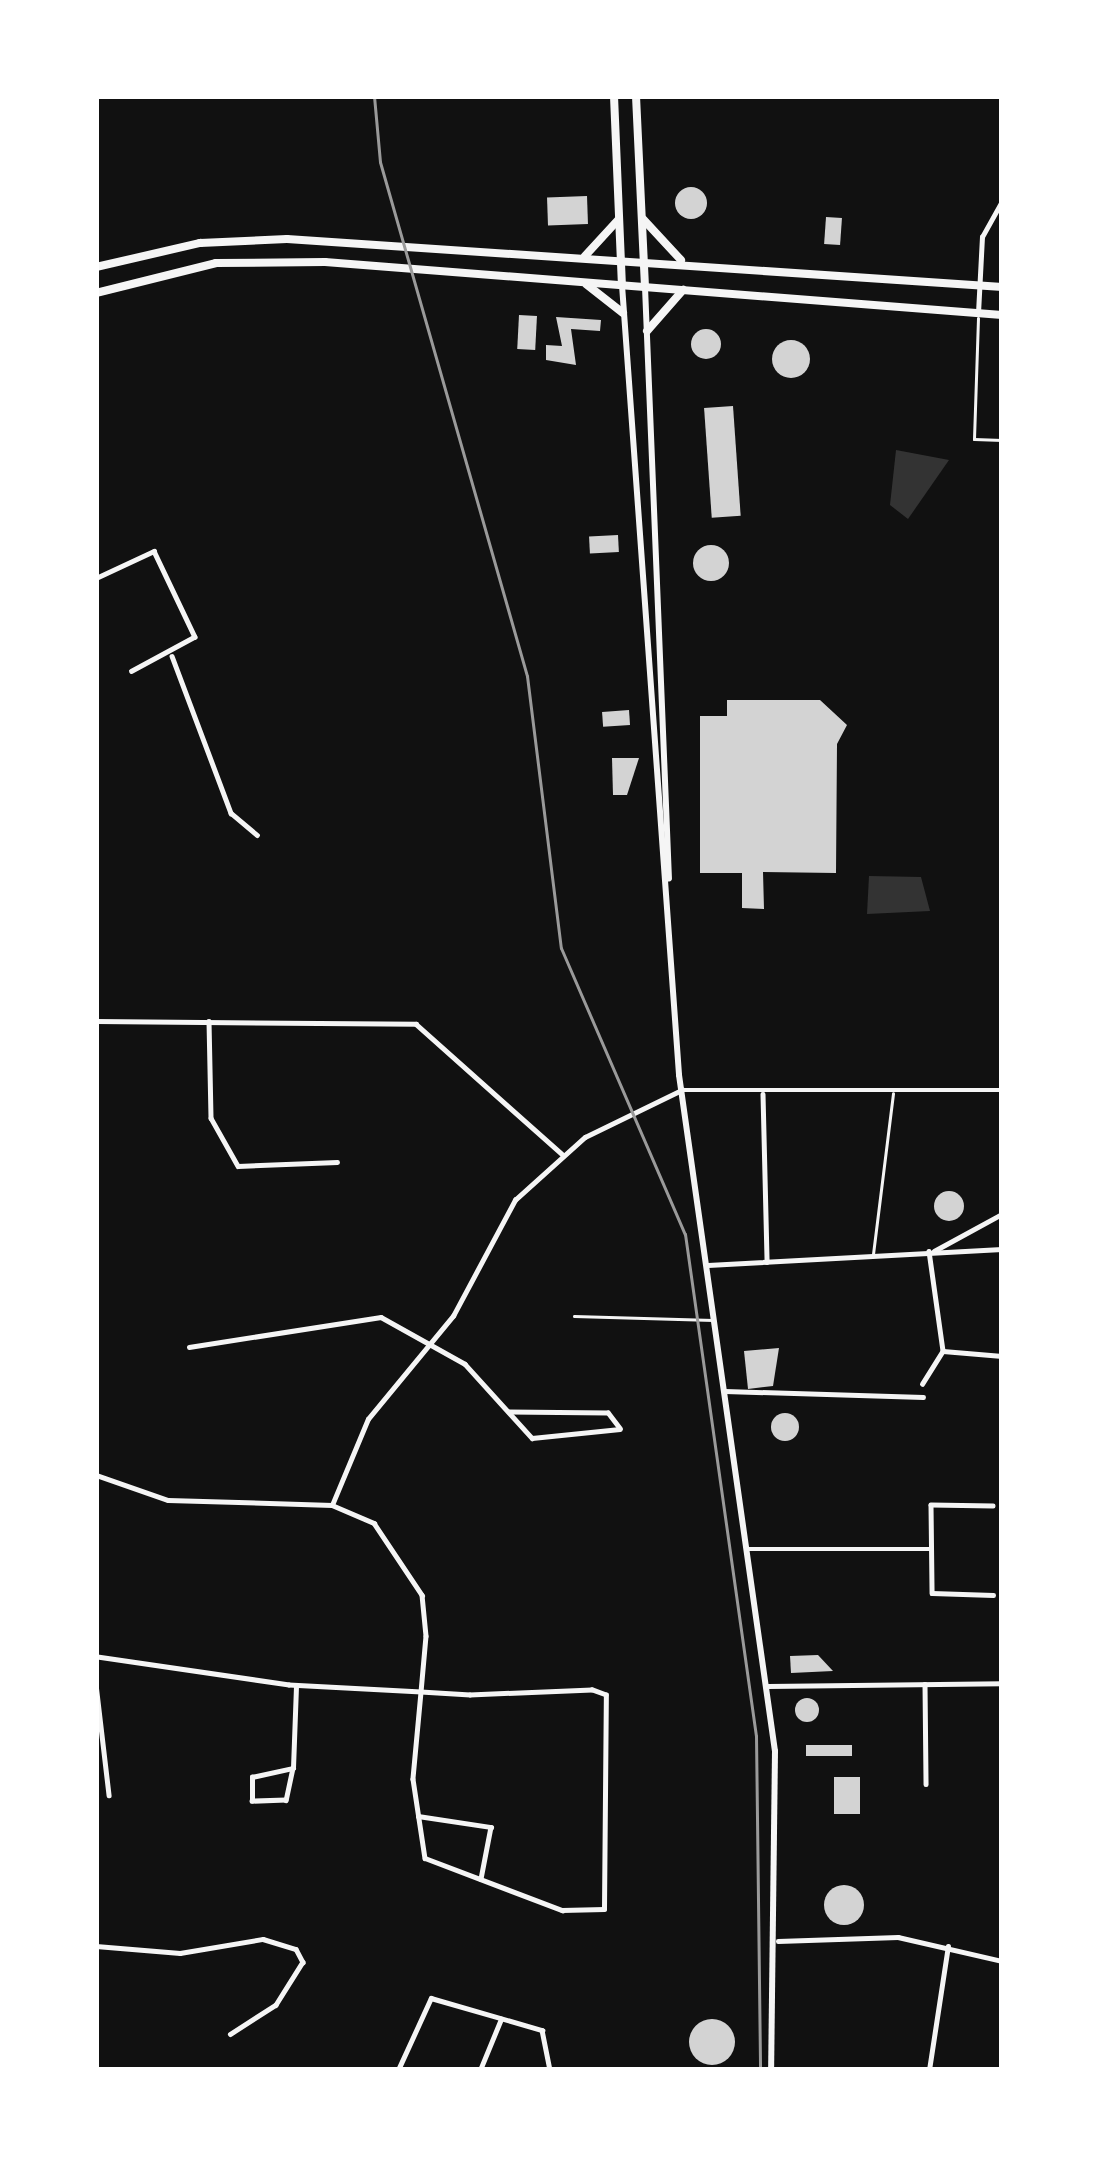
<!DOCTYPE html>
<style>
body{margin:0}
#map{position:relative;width:1098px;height:2166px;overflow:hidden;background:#111;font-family:"Roboto Condensed",sans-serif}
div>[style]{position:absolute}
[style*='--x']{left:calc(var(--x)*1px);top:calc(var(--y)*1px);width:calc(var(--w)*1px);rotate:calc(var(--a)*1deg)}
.water>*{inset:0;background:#333}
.building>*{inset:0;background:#d3d3d3;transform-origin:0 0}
.round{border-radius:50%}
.service>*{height:3px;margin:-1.5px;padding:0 1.5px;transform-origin:1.5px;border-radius:1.5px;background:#f5f5f5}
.minor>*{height:4.5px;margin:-2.25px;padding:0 2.25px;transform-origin:2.25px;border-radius:2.25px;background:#f5f5f5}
.secondary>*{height:6px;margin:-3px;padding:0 3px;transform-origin:3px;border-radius:3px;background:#f5f5f5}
.primary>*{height:8px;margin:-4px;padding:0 4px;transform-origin:4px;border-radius:4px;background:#f5f5f5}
.rail>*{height:3px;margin:-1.5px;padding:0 1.5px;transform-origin:1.5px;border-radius:1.5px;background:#9a9a9a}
span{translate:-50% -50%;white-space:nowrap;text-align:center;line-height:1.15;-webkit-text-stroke:10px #fff;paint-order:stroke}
.frame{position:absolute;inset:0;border:99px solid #fff;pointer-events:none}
</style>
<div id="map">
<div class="water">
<i style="clip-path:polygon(896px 450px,949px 460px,908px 519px,890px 505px)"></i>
<i style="clip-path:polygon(869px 876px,921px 877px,930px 911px,867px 914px)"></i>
</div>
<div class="building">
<i class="round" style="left:675px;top:187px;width:32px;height:32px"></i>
<i style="left:587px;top:196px;width:28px;height:40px;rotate:88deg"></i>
<i style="left:826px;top:217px;width:16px;height:27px;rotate:4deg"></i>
<i style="left:519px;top:315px;width:18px;height:34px;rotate:3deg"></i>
<i style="clip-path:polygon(556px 317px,601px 320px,600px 331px,571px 329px,576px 365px,546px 360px,546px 345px,562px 346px)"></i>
<i class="round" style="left:691px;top:329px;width:30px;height:30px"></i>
<i class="round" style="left:772px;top:340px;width:38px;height:38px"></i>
<i style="left:733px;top:406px;width:110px;height:29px;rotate:86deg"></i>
<i style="left:618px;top:535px;width:17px;height:29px;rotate:87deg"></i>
<i class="round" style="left:693px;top:545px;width:36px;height:36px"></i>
<i style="clip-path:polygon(727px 700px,820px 700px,847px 725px,837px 744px,836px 873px,763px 872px,764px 909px,742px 908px,742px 873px,700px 873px,700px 716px,727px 716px)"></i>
<i style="left:629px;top:710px;width:15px;height:27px;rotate:86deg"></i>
<i style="clip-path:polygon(612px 758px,639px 758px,627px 795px,613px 795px)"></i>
<i class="round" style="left:934px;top:1191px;width:30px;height:30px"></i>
<i style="clip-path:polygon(779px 1348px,773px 1386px,748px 1389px,744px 1351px)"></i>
<i class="round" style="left:771px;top:1413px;width:28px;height:28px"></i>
<i style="clip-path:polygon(818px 1655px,833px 1671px,791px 1673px,790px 1656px)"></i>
<i class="round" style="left:795px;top:1698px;width:24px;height:24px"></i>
<i style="left:806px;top:1745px;width:46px;height:11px"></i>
<i style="left:860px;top:1777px;width:37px;height:26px;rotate:90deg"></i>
<i class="round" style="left:824px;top:1885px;width:40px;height:40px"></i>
<i class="round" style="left:689px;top:2019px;width:46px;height:46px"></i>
</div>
<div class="service">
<i style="--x:978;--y:318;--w:121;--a:91.9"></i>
<i style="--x:974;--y:439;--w:28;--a:2"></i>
<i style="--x:873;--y:1254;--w:162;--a:-82.9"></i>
<i style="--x:574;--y:1316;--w:139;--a:1.6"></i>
</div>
<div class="minor">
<i style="--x:978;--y:313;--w:76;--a:-87"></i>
<i style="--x:982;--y:237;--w:41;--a:-60.9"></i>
<i style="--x:96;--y:578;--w:64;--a:-25"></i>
<i style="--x:154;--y:551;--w:95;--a:64.5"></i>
<i style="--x:195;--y:637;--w:72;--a:151.6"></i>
<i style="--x:172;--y:656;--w:168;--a:69.4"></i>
<i style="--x:231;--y:813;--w:34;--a:40"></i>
<i style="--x:96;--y:1021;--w:320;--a:0.5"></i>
<i style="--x:416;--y:1024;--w:195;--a:41.7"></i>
<i style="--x:209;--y:1021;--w:97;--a:88.8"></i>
<i style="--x:211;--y:1118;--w:55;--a:60.6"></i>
<i style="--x:238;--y:1166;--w:99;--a:-2.3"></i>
<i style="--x:763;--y:1094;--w:168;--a:88.6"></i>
<i style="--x:929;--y:1251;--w:101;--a:82"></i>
<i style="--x:943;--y:1351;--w:59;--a:4.8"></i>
<i style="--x:934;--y:1251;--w:77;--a:-28.6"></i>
<i style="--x:708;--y:1265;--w:294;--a:-3.1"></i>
<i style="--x:189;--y:1347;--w:194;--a:-8.9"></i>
<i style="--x:381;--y:1317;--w:96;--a:29.2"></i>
<i style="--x:465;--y:1364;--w:100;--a:47.8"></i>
<i style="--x:532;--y:1438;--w:88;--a:-5.8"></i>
<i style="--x:620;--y:1429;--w:20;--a:-127"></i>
<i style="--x:608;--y:1413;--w:99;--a:-179.4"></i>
<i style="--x:922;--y:1384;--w:39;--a:-58"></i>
<i style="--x:725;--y:1391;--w:198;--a:1.7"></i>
<i style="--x:96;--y:1475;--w:76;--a:19.1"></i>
<i style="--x:168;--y:1500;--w:164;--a:1.7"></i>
<i style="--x:332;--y:1505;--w:46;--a:23.2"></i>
<i style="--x:374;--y:1523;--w:87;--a:56.3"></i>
<i style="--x:422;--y:1595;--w:41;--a:84.4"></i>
<i style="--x:426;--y:1636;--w:56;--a:95.1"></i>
<i style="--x:421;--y:1692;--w:87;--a:95.3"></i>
<i style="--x:413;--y:1779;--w:80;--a:81.4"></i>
<i style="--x:425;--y:1858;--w:147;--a:20.8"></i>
<i style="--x:562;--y:1910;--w:42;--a:-1.4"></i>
<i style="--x:604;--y:1909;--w:214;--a:-89.5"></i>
<i style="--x:606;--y:1695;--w:15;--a:-160"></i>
<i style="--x:592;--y:1690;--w:122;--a:177.7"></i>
<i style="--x:470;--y:1695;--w:49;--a:-176.5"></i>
<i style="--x:421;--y:1692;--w:132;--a:-177"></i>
<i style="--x:289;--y:1685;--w:195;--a:-171.7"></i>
<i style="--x:332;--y:1505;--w:93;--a:-67.3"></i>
<i style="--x:368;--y:1419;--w:134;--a:-50.5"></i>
<i style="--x:453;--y:1316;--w:132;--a:-61.9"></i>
<i style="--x:515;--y:1200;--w:94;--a:-42"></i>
<i style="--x:585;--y:1137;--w:108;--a:-25.9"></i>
<i style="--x:682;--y:1090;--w:320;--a:0"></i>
<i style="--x:993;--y:1506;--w:62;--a:-179.1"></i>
<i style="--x:931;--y:1505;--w:88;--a:89.3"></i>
<i style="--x:932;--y:1593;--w:61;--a:1.9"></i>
<i style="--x:748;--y:1549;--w:184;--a:0"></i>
<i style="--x:96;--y:1684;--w:112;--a:83.3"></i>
<i style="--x:925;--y:1684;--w:100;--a:89.4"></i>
<i style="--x:768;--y:1686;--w:234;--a:-0.7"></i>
<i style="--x:293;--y:1768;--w:33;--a:102"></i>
<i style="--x:286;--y:1800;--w:34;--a:178"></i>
<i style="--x:252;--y:1801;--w:24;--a:-90"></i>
<i style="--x:252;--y:1777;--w:42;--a:-12.4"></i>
<i style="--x:293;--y:1768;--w:82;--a:-87.9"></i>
<i style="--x:418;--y:1816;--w:74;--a:8.6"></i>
<i style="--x:491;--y:1827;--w:53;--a:100.9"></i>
<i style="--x:778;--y:1941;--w:120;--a:-1.9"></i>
<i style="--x:898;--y:1937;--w:107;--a:13"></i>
<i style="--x:96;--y:1946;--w:84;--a:4.8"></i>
<i style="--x:180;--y:1953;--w:84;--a:-9.6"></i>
<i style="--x:263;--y:1939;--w:34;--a:17"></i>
<i style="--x:296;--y:1949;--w:15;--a:62"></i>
<i style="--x:303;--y:1962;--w:51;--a:122.1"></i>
<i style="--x:276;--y:2005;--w:54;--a:147.2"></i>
<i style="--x:398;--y:2070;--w:79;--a:-65.4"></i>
<i style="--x:431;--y:1998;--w:116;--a:16.1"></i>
<i style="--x:542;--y:2030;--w:41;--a:78.7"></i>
<i style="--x:480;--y:2070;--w:55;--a:-67.6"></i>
<i style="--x:929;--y:2070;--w:125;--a:-81.3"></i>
</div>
<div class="secondary">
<i style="--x:622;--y:285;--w:792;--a:85.87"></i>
<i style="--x:679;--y:1075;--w:683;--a:81.92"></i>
<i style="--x:775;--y:1751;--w:319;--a:90.7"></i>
<i style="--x:645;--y:287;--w:592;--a:87.68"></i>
</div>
<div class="primary">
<i style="--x:614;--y:96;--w:189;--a:87.6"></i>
<i style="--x:636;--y:96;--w:190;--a:87.3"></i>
<i style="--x:643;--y:219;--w:56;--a:47.2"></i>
<i style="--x:585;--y:256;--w:49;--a:-47.5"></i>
<i style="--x:96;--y:267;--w:107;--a:-13"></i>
<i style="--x:200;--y:243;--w:87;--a:-2.6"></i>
<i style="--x:287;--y:239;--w:717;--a:3.84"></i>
<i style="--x:586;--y:284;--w:47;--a:38.1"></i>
<i style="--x:96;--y:293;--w:124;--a:-14"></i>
<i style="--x:216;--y:263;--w:109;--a:-0.5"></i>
<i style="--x:325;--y:262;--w:679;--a:4.48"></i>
<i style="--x:647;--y:331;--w:55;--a:-48.7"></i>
</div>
<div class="rail">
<i style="--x:374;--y:96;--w:66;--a:84.8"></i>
<i style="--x:380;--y:162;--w:535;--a:74.04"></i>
<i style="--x:527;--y:676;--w:274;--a:82.9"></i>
<i style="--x:561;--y:948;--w:312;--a:66.6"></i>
<i style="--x:685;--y:1234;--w:507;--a:81.95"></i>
<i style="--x:756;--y:1736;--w:334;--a:89.3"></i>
</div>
<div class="frame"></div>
</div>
